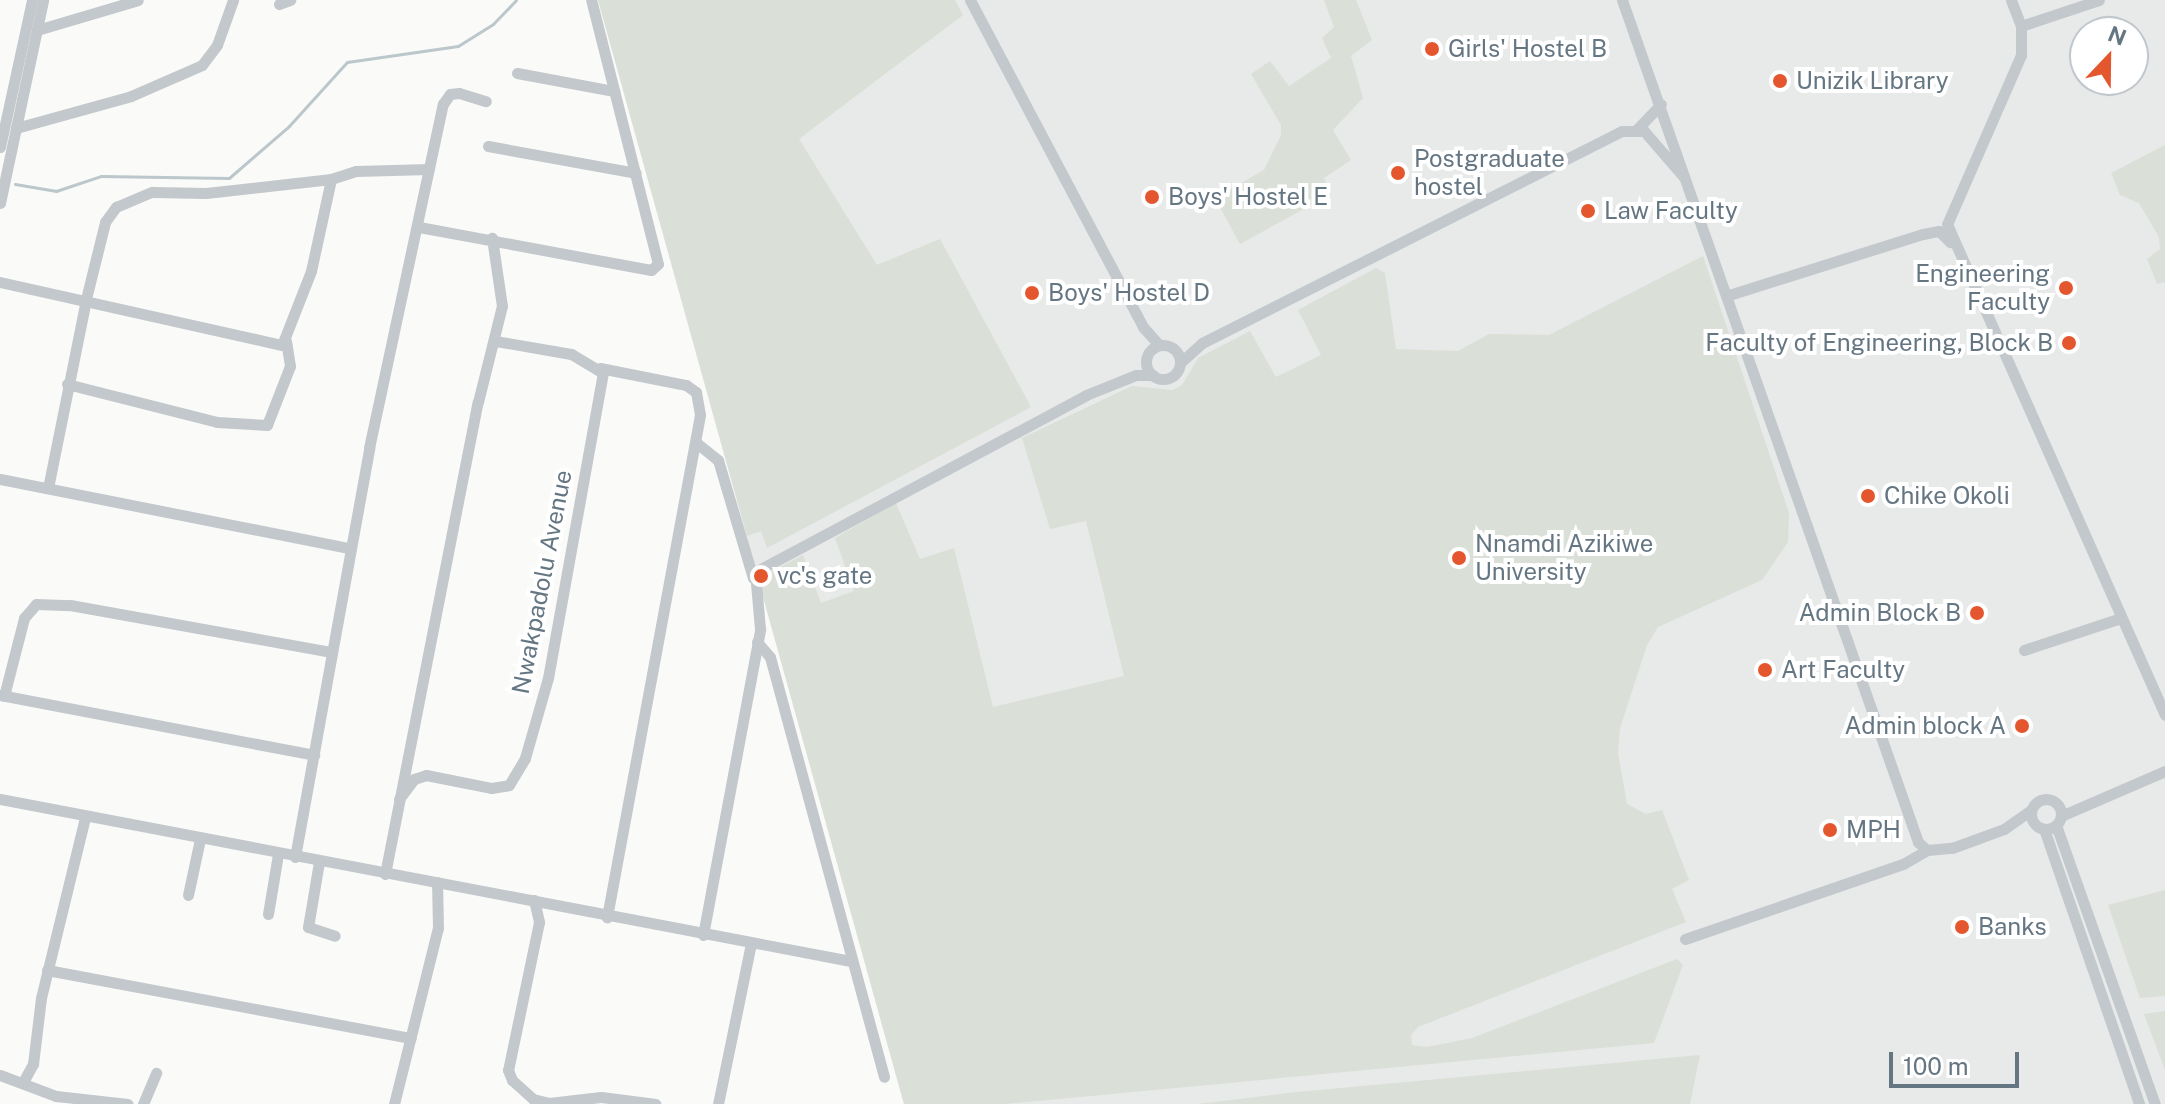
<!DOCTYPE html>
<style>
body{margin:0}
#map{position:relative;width:2165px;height:1104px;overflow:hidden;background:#fafaf8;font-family:"Public Sans",sans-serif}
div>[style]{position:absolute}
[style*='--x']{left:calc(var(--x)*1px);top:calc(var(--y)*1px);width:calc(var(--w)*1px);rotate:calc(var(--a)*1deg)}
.built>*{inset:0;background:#e8e9e9}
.green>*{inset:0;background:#dadfd7}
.stream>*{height:3px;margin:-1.5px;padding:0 1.5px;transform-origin:1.5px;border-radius:1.5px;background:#bbc7cb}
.minor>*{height:11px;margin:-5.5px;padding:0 5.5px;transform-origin:5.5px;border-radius:5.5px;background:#c3c8cc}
.minor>.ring{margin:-5.5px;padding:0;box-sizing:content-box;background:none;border:11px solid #c3c8cc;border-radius:50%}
.dots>*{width:22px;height:22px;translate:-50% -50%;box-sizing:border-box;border:4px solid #fff;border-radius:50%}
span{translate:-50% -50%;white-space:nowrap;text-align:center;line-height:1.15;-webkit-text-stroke:8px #fff;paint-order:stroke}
.poi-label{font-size:24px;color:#657683}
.left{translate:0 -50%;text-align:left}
.right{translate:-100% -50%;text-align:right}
.street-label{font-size:24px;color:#657683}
.north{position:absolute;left:2069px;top:16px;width:80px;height:80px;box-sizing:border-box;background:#fff;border:2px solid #c1c8cd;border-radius:50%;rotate:22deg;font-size:22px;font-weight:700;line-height:32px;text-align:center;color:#657683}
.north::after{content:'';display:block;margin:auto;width:28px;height:36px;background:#e4572e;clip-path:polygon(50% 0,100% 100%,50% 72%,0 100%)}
.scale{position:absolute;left:1889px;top:1052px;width:130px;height:36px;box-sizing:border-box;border:4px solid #657683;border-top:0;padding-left:10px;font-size:24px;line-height:28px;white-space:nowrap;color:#657683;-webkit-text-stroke:6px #fff;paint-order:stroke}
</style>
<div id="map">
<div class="built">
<i style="clip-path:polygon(evenodd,598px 0,2165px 0,2165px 1104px,904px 1104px,598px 0,2085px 32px,2133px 32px,2133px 80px,2085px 80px,2085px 32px)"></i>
</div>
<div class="green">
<i style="clip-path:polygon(598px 0,955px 0,963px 15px,799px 139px,877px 265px,940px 239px,1031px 407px,767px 548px,761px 531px,747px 536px)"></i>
<i style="clip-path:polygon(1324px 0,1356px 0,1372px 40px,1351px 56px,1363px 98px,1333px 130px,1351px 160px,1324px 178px,1331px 194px,1240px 244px,1215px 198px,1264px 170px,1281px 135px,1281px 125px,1251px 74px,1270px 61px,1289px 86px,1331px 58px,1322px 38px,1334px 27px)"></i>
<i style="clip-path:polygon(2165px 145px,2165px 282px,2157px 284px,2147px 259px,2160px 249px,2159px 237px,2139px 203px,2120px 195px,2111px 173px)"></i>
<i style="clip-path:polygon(1703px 256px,1789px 513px,1788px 542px,1762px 580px,1658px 627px,1647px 645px,1620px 728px,1618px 753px,1627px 804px,1646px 814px,1662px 810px,1689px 880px,1672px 889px,1686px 922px,1418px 1027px,1411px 1035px,1412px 1045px,1427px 1047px,1472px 1038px,1677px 959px,1683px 965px,1654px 1043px,1005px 1104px,904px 1104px,758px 579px,803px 555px,821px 603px,854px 591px,835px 538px,896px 503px,920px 559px,954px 548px,993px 707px,1124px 676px,1086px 521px,1050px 529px,1022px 438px,1132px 386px,1172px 390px,1182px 385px,1198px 358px,1250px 331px,1276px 377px,1321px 355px,1298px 310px,1376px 268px,1385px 273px,1396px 349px,1458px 351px,1489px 334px,1549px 335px)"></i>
<i style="clip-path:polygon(2165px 890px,2165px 996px,2140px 998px,2108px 905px)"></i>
<i style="clip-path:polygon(2165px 1011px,2165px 1070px,2144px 1014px)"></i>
<i style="clip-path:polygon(1700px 1055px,1690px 1104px,1198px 1104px,1297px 1092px)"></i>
</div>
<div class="stream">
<i style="--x:15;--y:184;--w:42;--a:9.7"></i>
<i style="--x:56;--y:191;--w:47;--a:-18.4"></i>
<i style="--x:101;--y:176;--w:128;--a:0.9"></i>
<i style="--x:229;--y:178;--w:79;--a:-40.9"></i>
<i style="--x:289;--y:126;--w:86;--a:-47.8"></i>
<i style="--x:347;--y:62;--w:112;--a:-8.2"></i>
<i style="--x:458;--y:46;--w:41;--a:-32.2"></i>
<i style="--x:493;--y:24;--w:33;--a:-46"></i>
</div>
<div class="minor">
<i style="--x:970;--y:0;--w:370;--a:62.1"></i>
<i style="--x:1143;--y:327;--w:24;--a:48"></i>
<i style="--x:1622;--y:0;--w:893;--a:70.63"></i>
<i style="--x:1918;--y:842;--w:12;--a:42"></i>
<i style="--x:1927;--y:850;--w:25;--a:-5"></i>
<i style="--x:1952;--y:848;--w:55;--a:-20.1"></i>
<i style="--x:2004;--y:829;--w:33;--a:-35"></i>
<i style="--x:2011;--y:0;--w:28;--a:69"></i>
<i style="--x:2021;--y:26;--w:29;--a:90"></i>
<i style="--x:2021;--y:55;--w:184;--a:113.6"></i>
<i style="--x:1947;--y:224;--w:537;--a:66.06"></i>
<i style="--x:279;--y:4;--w:12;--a:-20"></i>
<i style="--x:2021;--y:26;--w:82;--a:-18.4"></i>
<i style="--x:37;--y:30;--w:105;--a:-16.5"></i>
<i style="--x:517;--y:73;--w:99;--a:10.5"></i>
<i style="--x:16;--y:128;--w:119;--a:-15.5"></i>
<i style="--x:131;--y:96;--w:77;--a:-23.6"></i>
<i style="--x:202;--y:65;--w:25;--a:-53"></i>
<i style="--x:217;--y:45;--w:48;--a:-70.4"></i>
<i style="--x:1638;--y:128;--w:33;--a:-46"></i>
<i style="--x:488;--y:146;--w:150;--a:10.3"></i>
<i style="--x:0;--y:147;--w:150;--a:-77.7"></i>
<i style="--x:0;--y:203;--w:208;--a:-78"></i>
<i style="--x:419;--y:227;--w:236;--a:10.5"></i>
<i style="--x:651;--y:270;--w:9;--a:-41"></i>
<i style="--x:658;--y:264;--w:272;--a:-104.2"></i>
<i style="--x:0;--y:282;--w:289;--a:12.6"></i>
<i style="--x:282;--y:345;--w:79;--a:-68.6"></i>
<i style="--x:311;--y:271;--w:94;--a:-77.7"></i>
<i style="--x:331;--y:179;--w:26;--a:-18"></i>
<i style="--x:356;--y:171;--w:73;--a:-1.6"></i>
<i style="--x:1729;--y:295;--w:203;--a:-17.5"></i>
<i style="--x:1923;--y:234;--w:16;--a:-11"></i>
<i style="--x:1939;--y:231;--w:16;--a:45"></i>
<i class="ring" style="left:1146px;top:345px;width:23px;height:23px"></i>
<i style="--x:1181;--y:362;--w:28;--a:-42"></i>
<i style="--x:1202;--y:343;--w:470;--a:-26.8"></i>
<i style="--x:1622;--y:131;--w:22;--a:0"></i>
<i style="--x:1644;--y:131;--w:61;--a:49"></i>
<i style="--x:600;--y:368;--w:88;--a:11.2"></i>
<i style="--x:686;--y:385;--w:12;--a:35"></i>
<i style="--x:696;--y:392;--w:23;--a:80"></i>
<i style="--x:700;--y:415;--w:511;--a:100.5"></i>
<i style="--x:67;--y:384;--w:155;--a:14.2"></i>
<i style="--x:217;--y:422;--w:50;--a:3.4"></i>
<i style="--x:267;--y:425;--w:63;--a:-68.7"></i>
<i style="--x:290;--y:366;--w:25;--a:-99"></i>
<i style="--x:698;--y:444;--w:26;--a:39"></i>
<i style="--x:718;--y:460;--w:123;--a:73.5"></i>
<i style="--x:0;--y:479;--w:357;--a:11.2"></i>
<i style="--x:48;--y:488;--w:193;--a:-78.6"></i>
<i style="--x:86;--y:299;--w:79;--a:-76.1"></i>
<i style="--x:105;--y:222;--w:19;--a:-54"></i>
<i style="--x:116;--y:207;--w:39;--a:-23"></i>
<i style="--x:152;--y:192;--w:54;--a:1.1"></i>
<i style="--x:206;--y:193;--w:126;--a:-6.4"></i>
<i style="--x:757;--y:642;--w:20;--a:49"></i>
<i style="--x:770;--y:657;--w:435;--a:74.8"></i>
<i style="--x:2024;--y:650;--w:102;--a:-18.3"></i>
<i style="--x:0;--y:695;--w:320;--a:10.8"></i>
<i style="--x:4;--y:696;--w:81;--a:-75.6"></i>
<i style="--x:24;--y:618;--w:18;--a:-49"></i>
<i style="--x:36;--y:604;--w:34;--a:2"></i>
<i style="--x:70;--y:605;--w:266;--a:10.2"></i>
<i style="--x:0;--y:799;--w:866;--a:10.78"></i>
<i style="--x:399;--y:799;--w:25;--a:-53"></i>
<i style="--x:414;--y:779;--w:13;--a:-18"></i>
<i style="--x:426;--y:775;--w:66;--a:11.3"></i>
<i style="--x:491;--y:788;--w:18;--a:-9"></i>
<i style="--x:509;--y:785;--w:31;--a:-59"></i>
<i style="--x:525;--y:758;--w:83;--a:-74"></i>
<i style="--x:548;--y:678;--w:310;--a:-79.8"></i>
<i style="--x:603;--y:373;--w:37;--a:-149"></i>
<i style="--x:571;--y:354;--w:76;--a:-170.2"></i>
<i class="ring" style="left:2031px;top:799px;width:19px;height:19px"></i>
<i style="--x:2061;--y:816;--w:113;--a:-23.4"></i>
<i style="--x:2056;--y:825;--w:296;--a:70.5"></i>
<i style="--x:2044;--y:829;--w:291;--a:70.9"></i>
<i style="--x:295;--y:857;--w:416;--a:-79.7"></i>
<i style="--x:369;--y:448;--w:352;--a:-77.9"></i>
<i style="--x:443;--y:104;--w:12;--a:-55"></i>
<i style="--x:450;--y:94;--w:9;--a:-6"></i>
<i style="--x:459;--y:93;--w:28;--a:17"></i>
<i style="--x:319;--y:862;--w:66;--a:99.6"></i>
<i style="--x:308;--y:927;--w:28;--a:18"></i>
<i style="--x:385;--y:874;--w:481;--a:-78.9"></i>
<i style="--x:478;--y:402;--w:99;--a:-76"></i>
<i style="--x:502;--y:306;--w:69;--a:-98.4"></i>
<i style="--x:188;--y:895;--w:57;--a:-77.9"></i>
<i style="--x:534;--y:900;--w:23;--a:77"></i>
<i style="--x:539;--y:922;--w:151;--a:101.8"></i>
<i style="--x:508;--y:1070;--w:11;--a:68"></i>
<i style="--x:512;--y:1080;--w:28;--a:42"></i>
<i style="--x:533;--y:1099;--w:16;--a:14"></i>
<i style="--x:549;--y:1103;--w:52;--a:-6.6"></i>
<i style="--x:601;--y:1097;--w:55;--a:7.3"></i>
<i style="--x:268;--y:914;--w:61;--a:-80.5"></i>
<i style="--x:703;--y:935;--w:311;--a:-79.4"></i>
<i style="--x:760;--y:629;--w:57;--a:-95"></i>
<i style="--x:755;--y:572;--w:375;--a:-28.1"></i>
<i style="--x:1086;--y:395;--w:54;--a:-21.8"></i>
<i style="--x:1136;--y:375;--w:17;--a:0"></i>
<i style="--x:1685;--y:939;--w:231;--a:-19"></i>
<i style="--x:1903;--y:864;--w:28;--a:-30"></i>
<i style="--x:47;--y:970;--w:370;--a:10.6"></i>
<i style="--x:0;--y:1075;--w:60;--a:20.6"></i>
<i style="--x:56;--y:1096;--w:72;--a:6.3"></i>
<i style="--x:23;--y:1082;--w:21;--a:-61"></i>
<i style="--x:33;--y:1064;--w:66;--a:-83.1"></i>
<i style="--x:41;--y:998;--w:186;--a:-76.3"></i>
<i style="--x:143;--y:1104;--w:34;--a:-67"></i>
<i style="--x:394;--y:1104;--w:181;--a:-76"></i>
<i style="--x:438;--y:928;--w:46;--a:-91.2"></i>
<i style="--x:718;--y:1104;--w:164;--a:-78.4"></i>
</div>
<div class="dots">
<i style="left:1432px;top:49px;background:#e4572e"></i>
<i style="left:1780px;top:81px;background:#e4572e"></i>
<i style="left:1398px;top:173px;background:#e4572e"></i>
<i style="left:1152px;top:197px;background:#e4572e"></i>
<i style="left:1588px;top:211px;background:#e4572e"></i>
<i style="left:2066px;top:288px;background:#e4572e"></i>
<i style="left:1032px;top:293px;background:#e4572e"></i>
<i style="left:2069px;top:343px;background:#e4572e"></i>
<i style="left:1868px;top:496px;background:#e4572e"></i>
<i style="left:1459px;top:558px;background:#e4572e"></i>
<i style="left:761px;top:576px;background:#e4572e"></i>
<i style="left:1977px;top:613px;background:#e4572e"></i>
<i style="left:1765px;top:670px;background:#e4572e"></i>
<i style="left:2022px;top:726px;background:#e4572e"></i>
<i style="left:1830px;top:830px;background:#e4572e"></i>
<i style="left:1962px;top:927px;background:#e4572e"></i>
</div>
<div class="poi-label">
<span class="left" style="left:1448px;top:49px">Girls' Hostel B</span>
<span class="left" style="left:1796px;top:81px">Unizik Library</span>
<span class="left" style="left:1414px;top:173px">Postgraduate<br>hostel</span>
<span class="left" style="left:1168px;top:197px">Boys' Hostel E</span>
<span class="left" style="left:1604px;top:211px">Law Faculty</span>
<span class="right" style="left:2050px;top:288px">Engineering<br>Faculty</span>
<span class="left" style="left:1048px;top:293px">Boys' Hostel D</span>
<span class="right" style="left:2053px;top:343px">Faculty of Engineering, Block B</span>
<span class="left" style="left:1884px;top:496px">Chike Okoli</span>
<span class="left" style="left:1475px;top:558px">Nnamdi Azikiwe<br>University</span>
<span class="left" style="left:777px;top:576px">vc's gate</span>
<span class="right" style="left:1961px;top:613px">Admin Block B</span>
<span class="left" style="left:1781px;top:670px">Art Faculty</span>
<span class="right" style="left:2006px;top:726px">Admin block A</span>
<span class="left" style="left:1846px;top:830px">MPH</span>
<span class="left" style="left:1978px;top:927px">Banks</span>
</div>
<div class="street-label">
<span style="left:542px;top:582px;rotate:-79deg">Nwakpadolu Avenue</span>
</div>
<div class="north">N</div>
<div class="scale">100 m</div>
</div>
